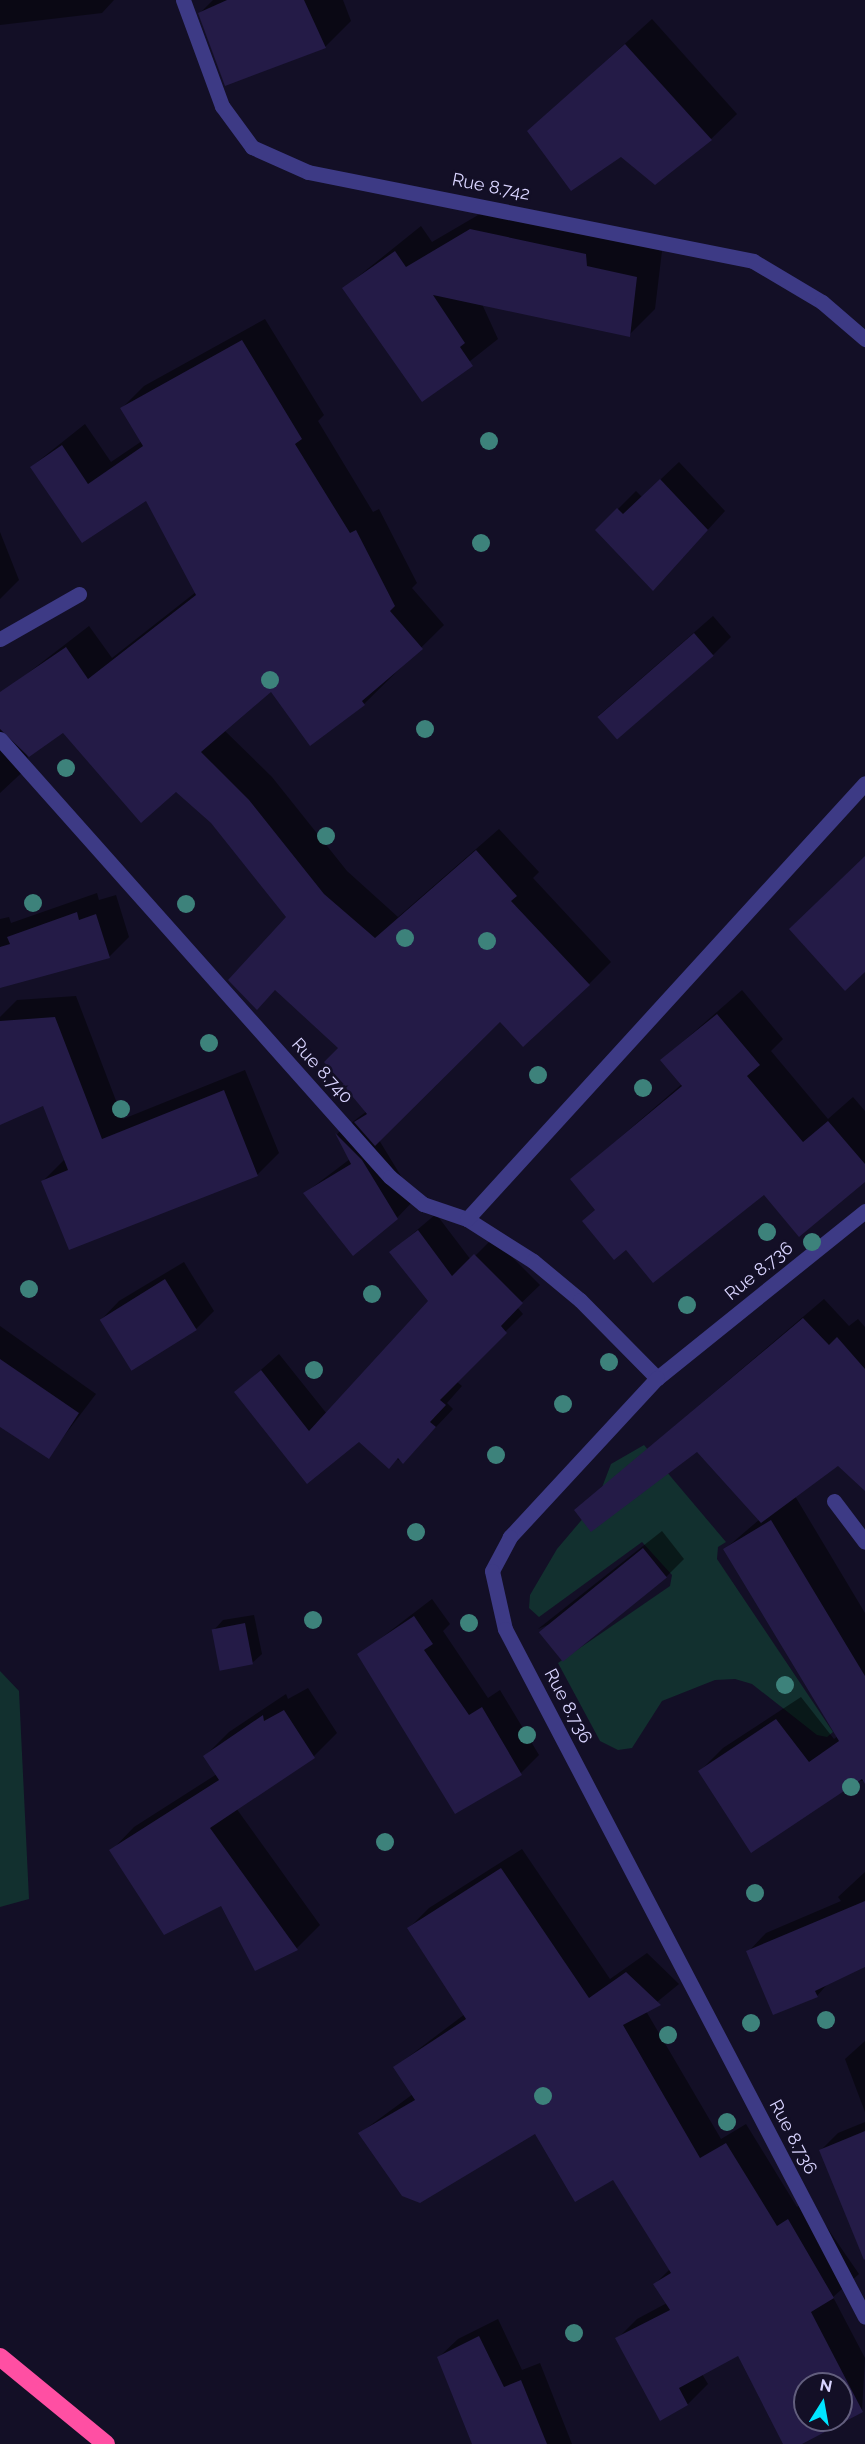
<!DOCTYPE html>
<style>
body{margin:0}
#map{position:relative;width:865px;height:2444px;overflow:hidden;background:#130f26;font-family:Raleway,sans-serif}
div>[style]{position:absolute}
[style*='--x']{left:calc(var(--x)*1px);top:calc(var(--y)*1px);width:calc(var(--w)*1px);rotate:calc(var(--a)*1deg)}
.green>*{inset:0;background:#12302f}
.shadow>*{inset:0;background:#0007}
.building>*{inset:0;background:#241b47;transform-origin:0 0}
.minor>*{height:15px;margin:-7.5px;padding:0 7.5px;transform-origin:7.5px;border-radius:7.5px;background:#3d3a85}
.highway>*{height:18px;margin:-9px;padding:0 9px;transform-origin:9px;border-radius:9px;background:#ff4fa3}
.trees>*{width:18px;height:18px;margin:-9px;border-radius:50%;background:#3d827b}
span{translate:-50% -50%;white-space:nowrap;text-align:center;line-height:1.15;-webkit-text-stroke:5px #130f26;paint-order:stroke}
.street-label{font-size:18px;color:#d9d4ff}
.north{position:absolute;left:793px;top:2372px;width:60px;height:60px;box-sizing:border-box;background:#130f26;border:2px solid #625e7d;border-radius:50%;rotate:11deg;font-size:16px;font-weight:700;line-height:24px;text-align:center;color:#d9d4ff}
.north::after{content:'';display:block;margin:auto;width:21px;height:27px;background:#00e5ff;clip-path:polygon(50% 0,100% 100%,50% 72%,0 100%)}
</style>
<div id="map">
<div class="green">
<i style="clip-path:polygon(644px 1445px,726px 1542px,718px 1547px,717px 1559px,833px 1732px,827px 1737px,817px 1735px,752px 1684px,735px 1679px,715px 1680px,662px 1701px,632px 1748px,618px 1750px,600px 1741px,558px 1663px,670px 1586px,672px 1575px,642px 1542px,539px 1617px,529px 1608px,530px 1595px,557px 1549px,596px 1503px,611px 1464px)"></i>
<i style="clip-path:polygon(0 1671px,19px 1691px,29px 1899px,0 1907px)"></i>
</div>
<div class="shadow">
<i style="clip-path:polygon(0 0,114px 0,102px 13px,0 25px)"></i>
<i style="clip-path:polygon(213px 0,343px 0,351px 21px,325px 47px,200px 13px)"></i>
<i style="clip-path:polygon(652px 19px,737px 114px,711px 139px,621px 156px,529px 131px)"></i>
<i style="clip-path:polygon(497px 204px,662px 251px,655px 309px,629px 335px,482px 304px,498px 339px,422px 399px,344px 288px,421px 226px,432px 242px)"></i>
<i style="clip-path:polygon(265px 319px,324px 415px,318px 421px,373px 512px,379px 509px,417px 583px,412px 588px,444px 625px,364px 704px,271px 690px,224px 730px,272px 777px,347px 871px,398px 917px,499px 829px,539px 872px,533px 878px,611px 962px,589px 984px,500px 1020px,379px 1140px,415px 1199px,397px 1218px,305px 1193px,350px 1159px,337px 1134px,367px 1111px,340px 1048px,276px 989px,287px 917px,212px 821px,176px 790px,64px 731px,26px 752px,30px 765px,0 793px,0 696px,6px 690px,89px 626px,112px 658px,196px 592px,146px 499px,82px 541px,31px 467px,85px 424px,111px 462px,142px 441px,122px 408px,144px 386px)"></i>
<i style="clip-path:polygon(679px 462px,725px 511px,671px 570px,597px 530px,636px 491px,642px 497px)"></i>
<i style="clip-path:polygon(0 532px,19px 580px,0 599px)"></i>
<i style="clip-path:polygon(713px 616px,731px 637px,713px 655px,598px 716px)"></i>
<i style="clip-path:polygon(97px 893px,99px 900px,116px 895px,129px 937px,109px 957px,0 986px,0 919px,9px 917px,11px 923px)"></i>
<i style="clip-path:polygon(742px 990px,783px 1039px,771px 1051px,828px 1119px,853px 1097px,865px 1111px,865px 1180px,596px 1209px,572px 1179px,682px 1084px,662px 1060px)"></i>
<i style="clip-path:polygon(76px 996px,123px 1119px,245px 1070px,279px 1153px,257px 1175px,43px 1181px,65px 1159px,44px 1104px,0 1123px,0 1017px,17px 1000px)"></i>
<i style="clip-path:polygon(436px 1214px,471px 1260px,493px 1238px,540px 1285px,517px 1307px,523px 1314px,456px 1381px,462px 1386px,447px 1403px,453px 1409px,403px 1462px,359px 1440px,307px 1482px,236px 1392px,279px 1354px,327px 1414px,430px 1301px,391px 1252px)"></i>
<i style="clip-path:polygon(184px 1262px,214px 1311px,196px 1329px,101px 1320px,119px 1301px)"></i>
<i style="clip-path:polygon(824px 1299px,849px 1326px,858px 1319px,865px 1327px,865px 1489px,838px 1464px,795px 1496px,865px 1613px,865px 1781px,699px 1772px,723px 1748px,801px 1697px,834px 1739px,838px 1736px,725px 1549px,760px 1519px,697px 1450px,576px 1510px)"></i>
<i style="clip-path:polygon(0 1326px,96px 1394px,48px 1457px,0 1425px)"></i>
<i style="clip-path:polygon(662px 1531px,684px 1559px,666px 1577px,538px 1629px)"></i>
<i style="clip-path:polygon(432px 1599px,450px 1624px,443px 1631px,488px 1698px,500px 1690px,539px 1755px,521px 1773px,456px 1812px,359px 1655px)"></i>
<i style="clip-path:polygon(254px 1615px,262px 1654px,252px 1663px,214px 1630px,223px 1620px)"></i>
<i style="clip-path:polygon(308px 1688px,337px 1733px,314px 1756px,236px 1808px,320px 1925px,297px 1948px,256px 1969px,222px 1904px,111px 1851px,134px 1827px,217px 1774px,205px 1756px,229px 1732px,286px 1694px,288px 1699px)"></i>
<i style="clip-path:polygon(evenodd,522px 1849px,610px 1979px,647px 1953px,679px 1984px,646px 2011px,721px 2139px,746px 2124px,797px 2207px,808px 2200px,859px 2274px,833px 2297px,865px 2358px,862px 2411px,798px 2444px,785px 2444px,739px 2354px,702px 2374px,708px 2384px,688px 2404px,660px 2419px,617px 2339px,637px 2319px,667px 2303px,655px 2284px,670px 2269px,613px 2178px,536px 2131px,360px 2133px,413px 2094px,395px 2067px,465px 2014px,409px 1928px,429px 1908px,522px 1849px,805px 2384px,841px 2384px,841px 2420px,805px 2420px,805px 2384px)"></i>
<i style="clip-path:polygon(865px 1872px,865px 1941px,817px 1996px,748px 1952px,766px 1933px,841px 1901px,838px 1897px)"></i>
<i style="clip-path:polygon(865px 2041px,865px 2112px,845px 2059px)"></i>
<i style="clip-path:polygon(865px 2122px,865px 2258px,821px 2150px,838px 2133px)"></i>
<i style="clip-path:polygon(498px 2319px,522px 2370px,540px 2363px,572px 2444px,473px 2444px,439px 2357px,458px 2339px)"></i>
</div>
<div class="building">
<i style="clip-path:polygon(227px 0,304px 0,326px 48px,225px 86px,198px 13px)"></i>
<i style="clip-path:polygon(625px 44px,712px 140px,655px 185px,621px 157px,571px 191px,527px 131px)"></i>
<i style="clip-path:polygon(470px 229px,586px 254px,587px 266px,637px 277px,630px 337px,433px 295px,465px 343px,460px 347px,473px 366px,422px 402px,342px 288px,395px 251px,406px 267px)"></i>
<i style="clip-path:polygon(242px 340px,302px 439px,295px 444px,350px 533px,356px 530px,395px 606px,390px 611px,423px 649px,362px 701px,365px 705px,310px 746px,271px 692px,201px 752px,249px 800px,324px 894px,375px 938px,476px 850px,517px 896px,511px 901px,590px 985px,523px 1047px,500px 1022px,375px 1146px,354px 1122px,367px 1114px,324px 1062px,338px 1048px,275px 990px,257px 1010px,228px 980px,286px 917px,211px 823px,176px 792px,141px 823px,63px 733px,29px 757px,0 729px,0 692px,66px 647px,88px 679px,196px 595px,146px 501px,82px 543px,30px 467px,62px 445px,88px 484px,143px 446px,120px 408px)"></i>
<i style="clip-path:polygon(660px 479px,708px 530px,653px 591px,595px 530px,617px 508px,623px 514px)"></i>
<i style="left:694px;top:633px;width:30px;height:128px;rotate:49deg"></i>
<i style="clip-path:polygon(865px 856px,865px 972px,845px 991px,789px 929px)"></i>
<i style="clip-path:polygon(77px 912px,79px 920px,96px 914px,110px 958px,0 988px,0 947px,10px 944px,7px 937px)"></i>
<i style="clip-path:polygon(717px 1014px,760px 1065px,747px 1076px,803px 1142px,828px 1121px,865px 1164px,865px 1182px,799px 1237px,764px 1195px,653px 1283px,626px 1250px,614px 1260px,582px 1221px,595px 1210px,570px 1179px,682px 1086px,660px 1060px)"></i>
<i style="clip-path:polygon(55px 1017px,102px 1139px,224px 1090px,258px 1176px,69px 1250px,41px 1181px,68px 1170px,43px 1106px,0 1125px,0 1021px)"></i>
<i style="clip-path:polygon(335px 1133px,362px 1160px,398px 1219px,353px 1256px,303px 1193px,351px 1164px)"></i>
<i style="clip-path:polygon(418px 1230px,452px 1276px,474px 1254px,523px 1303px,501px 1326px,507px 1333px,440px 1400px,446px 1405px,430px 1422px,436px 1427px,403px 1464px,398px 1458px,389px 1469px,359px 1442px,307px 1484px,234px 1392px,261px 1370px,309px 1431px,428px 1301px,389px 1252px)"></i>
<i style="left:165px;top:1279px;width:60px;height:77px;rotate:58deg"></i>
<i style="clip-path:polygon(803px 1318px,829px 1345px,837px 1337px,865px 1369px,865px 1491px,838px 1466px,761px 1523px,697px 1452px,591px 1532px,574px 1510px)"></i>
<i style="clip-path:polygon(0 1359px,79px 1413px,49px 1459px,0 1427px)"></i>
<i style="clip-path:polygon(771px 1520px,865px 1676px,865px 1784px,862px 1779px,751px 1853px,698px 1771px,776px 1719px,809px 1762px,839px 1741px,723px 1549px)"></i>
<i style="left:643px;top:1548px;width:38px;height:134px;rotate:51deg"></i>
<i style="clip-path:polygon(414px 1616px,433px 1644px,424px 1650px,469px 1715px,482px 1707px,522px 1775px,455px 1814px,357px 1654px)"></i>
<i style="left:245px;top:1623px;width:42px;height:34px;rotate:79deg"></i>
<i style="clip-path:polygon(284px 1710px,315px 1758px,210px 1828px,298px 1950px,255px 1971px,221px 1906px,164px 1935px,109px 1850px,219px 1780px,203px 1756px,263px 1715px,264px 1721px)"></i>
<i style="clip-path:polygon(evenodd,501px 1868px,589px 1998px,626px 1972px,661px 2005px,623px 2025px,700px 2158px,726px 2143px,777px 2226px,788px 2219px,834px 2298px,811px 2312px,863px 2412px,802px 2444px,783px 2444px,738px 2356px,679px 2388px,688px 2405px,660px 2421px,615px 2338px,670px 2310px,653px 2284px,671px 2273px,613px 2180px,575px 2202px,535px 2134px,420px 2203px,402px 2196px,358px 2133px,415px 2100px,393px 2067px,466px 2019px,407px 1928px,501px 1868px,805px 2384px,841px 2384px,841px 2420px,805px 2420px,805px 2384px)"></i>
<i style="clip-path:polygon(865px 1901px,865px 1967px,815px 1991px,818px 1997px,773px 2015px,746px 1951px)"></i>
<i style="clip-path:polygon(865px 2131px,865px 2259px,864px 2260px,819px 2150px)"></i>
<i style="clip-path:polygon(479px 2336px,504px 2387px,521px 2380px,547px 2444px,472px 2444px,437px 2357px)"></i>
</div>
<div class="minor">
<i style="--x:183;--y:0;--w:113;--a:69.8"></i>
<i style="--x:222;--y:106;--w:51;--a:53.8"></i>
<i style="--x:252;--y:147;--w:61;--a:24.1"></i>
<i style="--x:308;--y:172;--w:454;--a:11.3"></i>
<i style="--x:753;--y:261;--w:80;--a:30.7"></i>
<i style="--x:822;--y:302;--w:57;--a:40.7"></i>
<i style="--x:0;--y:639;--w:91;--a:-29.7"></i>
<i style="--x:0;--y:739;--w:586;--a:48.32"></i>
<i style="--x:390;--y:1177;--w:43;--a:39.3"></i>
<i style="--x:423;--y:1204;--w:46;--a:18.8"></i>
<i style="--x:467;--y:1219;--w:78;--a:32.5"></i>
<i style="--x:533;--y:1261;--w:61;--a:39.7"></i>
<i style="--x:580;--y:1300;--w:110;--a:45.4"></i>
<i style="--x:865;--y:1211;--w:267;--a:141.2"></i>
<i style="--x:657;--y:1378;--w:217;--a:132.8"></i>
<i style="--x:510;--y:1537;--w:38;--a:118"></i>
<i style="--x:492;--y:1571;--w:59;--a:77.4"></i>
<i style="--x:505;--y:1629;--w:776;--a:62.38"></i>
<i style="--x:467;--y:1219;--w:590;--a:-47.61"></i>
<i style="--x:834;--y:1501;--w:51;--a:52.9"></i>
</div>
<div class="highway">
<i style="--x:0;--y:2357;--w:137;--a:39.4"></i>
</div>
<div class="trees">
<i style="left:489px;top:441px"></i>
<i style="left:481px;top:543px"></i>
<i style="left:270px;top:680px"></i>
<i style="left:425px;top:729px"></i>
<i style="left:66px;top:768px"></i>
<i style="left:326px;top:836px"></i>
<i style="left:33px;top:903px"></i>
<i style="left:186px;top:904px"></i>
<i style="left:405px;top:938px"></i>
<i style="left:487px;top:941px"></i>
<i style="left:209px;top:1043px"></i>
<i style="left:538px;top:1075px"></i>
<i style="left:643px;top:1088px"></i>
<i style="left:121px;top:1109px"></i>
<i style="left:767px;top:1232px"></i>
<i style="left:812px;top:1242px"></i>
<i style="left:29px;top:1289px"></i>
<i style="left:372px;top:1294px"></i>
<i style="left:687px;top:1305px"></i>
<i style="left:609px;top:1362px"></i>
<i style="left:314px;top:1370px"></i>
<i style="left:563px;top:1404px"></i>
<i style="left:496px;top:1455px"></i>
<i style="left:416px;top:1532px"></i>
<i style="left:313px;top:1620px"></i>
<i style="left:469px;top:1623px"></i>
<i style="left:785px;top:1685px"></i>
<i style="left:527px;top:1735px"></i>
<i style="left:851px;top:1787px"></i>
<i style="left:385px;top:1842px"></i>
<i style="left:755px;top:1893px"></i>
<i style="left:826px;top:2020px"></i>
<i style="left:751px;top:2023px"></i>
<i style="left:668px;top:2035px"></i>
<i style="left:543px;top:2096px"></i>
<i style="left:727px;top:2122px"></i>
<i style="left:574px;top:2333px"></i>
</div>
<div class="street-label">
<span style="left:491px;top:187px;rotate:11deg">Rue 8.742</span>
<span style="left:322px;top:1071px;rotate:48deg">Rue 8.740</span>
<span style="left:759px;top:1271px;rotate:-39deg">Rue 8.736</span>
<span style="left:568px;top:1706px;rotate:62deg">Rue 8.736</span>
<span style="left:793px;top:2137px;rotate:62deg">Rue 8.736</span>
</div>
<div class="north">N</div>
</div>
